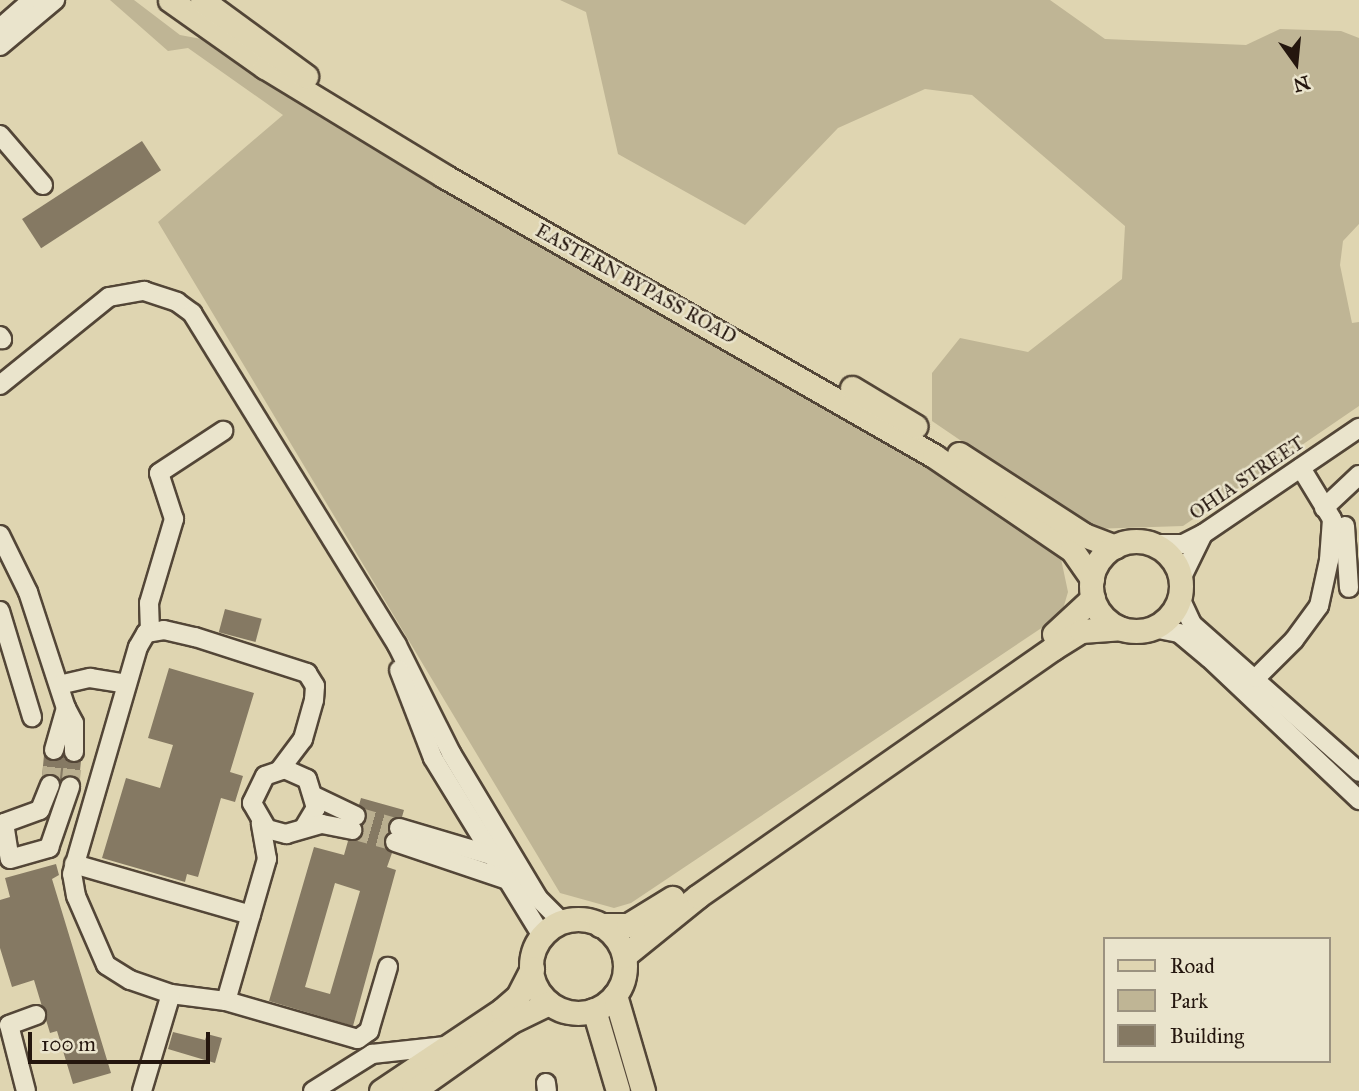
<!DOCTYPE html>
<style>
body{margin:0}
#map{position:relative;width:1359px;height:1091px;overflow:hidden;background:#dfd5b1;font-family:"IM FELL Great Primer",serif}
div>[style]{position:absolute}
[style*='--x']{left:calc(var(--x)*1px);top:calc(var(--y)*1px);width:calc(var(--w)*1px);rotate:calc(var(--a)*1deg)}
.green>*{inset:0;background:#bfb595}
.building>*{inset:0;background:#857963;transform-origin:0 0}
.minor-tunnel>*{height:18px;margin-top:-9px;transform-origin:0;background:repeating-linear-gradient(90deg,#baaf90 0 18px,transparent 0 27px)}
.roads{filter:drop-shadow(2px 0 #534637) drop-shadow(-2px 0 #534637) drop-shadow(0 2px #534637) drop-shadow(0 -2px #534637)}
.minor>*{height:18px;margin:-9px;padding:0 9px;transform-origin:9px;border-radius:9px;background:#eae4cc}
.major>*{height:23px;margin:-11.5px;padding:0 11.5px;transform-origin:11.5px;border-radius:11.5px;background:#dfd5b1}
.major>.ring{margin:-11.5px;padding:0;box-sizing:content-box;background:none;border:23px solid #dfd5b1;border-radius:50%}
span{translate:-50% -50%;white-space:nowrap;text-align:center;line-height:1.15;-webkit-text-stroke:5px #eae4cc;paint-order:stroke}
.street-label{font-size:19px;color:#24160e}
.legend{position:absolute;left:1103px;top:937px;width:228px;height:126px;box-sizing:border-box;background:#eae4cc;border:2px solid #9b9280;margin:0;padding:9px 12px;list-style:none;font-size:21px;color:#24160e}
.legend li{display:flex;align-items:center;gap:14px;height:35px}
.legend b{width:35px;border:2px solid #9b9280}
.north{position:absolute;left:1261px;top:28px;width:70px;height:70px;-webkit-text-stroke:5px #eae4cc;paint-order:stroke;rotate:165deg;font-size:19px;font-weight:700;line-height:28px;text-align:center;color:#24160e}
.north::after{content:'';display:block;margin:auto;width:24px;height:32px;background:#24160e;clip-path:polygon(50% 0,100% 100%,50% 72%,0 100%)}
.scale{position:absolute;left:28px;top:1032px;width:182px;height:32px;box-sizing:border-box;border:4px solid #24160e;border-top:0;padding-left:9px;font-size:21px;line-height:24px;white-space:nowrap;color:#24160e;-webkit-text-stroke:5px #eae4cc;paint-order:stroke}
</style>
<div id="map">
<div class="green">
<i style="clip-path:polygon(110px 0,134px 0,180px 35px,207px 40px,803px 377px,1060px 554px,1068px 592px,1063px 609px,1052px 621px,631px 903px,614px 908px,560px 893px,158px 222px,283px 115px,188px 48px,168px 51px)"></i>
<i style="clip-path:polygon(560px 0,1050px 0,1105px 39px,1246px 45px,1280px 29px,1341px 31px,1359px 38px,1359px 224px,1343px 241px,1340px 265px,1352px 323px,1359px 322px,1359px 406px,1183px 526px,1091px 529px,932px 421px,932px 373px,960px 338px,1028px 352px,1122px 279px,1125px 226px,972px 95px,925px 89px,838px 128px,745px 225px,618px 154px,586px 12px)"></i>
</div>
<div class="building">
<i style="left:142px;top:141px;width:35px;height:143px;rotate:57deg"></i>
<i style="left:225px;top:609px;width:38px;height:24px;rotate:15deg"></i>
<i style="clip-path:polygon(169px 668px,254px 693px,230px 772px,243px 776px,235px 802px,221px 798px,198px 877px,187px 874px,185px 882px,102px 858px,126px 778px,160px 788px,173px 745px,148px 738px)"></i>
<i style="clip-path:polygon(44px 755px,52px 761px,64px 756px,69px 762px,81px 761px,79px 780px,69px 776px,60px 781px,49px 774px,42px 777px)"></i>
<i style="clip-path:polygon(evenodd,361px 798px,404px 810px,402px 817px,391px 820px,384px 839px,392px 853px,387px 867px,396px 870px,353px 1026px,269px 1001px,314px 847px,344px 855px,348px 841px,363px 833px,367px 816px,359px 805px,361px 798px,335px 883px,360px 891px,330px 994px,305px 987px,335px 883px)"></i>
<i style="clip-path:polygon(56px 864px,59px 875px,52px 879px,111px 1073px,73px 1084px,57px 1031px,50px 1033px,34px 980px,12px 987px,0 948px,0 900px,10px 897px,5px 878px)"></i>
<i style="clip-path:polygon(173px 1032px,205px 1040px,207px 1034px,222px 1038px,215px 1063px,168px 1049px)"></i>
</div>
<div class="minor-tunnel">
<i style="--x:50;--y:785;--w:35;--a:-83"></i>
<i style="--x:70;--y:787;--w:35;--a:-83"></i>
<i style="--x:356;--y:816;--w:45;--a:15.6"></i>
<i style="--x:352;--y:830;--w:45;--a:15.6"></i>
</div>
<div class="roads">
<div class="minor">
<i style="--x:0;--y:28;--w:43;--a:-41.2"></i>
<i style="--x:0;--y:46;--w:72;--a:-39.9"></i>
<i style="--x:0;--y:135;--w:66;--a:49.3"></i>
<i style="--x:0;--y:336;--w:4;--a:56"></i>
<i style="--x:0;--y:385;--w:140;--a:-38.9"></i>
<i style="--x:109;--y:297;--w:36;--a:-10"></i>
<i style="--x:144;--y:291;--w:35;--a:18"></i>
<i style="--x:177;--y:302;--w:19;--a:36"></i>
<i style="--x:192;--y:313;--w:390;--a:58.3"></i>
<i style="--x:397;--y:645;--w:121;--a:63.4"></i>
<i style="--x:451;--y:753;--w:169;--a:59"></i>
<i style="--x:538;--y:898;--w:35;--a:45"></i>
<i style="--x:1324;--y:508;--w:48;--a:-43.3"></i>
<i style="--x:1345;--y:526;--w:62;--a:86.3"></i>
<i style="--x:0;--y:535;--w:64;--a:63.8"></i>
<i style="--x:28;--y:592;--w:122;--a:71.9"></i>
<i style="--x:1153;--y:544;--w:30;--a:0"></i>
<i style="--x:1183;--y:544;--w:22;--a:-27"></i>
<i style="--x:1203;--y:534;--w:189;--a:-34.2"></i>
<i style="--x:1181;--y:579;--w:50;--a:-63.9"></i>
<i style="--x:1180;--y:598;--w:29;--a:65"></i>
<i style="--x:1192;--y:624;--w:223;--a:41.5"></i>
<i style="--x:0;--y:611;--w:111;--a:73.2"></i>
<i style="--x:1153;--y:628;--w:26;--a:11"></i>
<i style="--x:1179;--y:633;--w:39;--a:40"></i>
<i style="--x:1209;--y:658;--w:207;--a:43.4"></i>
<i style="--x:150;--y:631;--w:28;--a:-92"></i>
<i style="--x:149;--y:603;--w:88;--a:-73.4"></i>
<i style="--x:174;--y:519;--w:48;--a:-108.1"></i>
<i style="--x:159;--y:473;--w:77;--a:-33.3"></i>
<i style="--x:399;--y:670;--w:94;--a:68.9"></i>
<i style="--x:433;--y:758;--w:209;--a:58.5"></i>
<i style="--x:1256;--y:678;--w:54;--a:-45"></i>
<i style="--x:1294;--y:640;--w:42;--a:-53.7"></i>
<i style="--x:1319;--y:606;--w:47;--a:-77.7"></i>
<i style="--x:1329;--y:560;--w:41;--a:-85.8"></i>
<i style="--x:1332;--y:519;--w:60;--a:-121.3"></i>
<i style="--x:59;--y:685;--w:32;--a:-13"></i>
<i style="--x:90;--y:678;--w:37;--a:9"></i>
<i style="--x:54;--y:750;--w:44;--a:-74.1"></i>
<i style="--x:66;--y:708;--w:17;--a:62"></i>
<i style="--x:74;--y:723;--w:29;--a:90"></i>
<i style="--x:50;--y:785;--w:27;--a:112"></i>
<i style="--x:40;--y:810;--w:38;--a:160"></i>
<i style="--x:4;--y:823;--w:36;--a:81"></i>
<i style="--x:10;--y:859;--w:41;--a:-15.8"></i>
<i style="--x:49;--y:848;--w:65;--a:-71"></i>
<i style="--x:316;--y:797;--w:44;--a:25.4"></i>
<i style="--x:305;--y:826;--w:21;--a:-59"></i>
<i style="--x:316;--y:808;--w:30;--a:-107"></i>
<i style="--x:307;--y:779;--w:24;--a:-156"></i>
<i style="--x:285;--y:769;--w:21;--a:161"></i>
<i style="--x:265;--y:776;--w:30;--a:116"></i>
<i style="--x:252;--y:803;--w:30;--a:60"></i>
<i style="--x:267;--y:829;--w:20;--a:15"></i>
<i style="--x:286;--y:834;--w:37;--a:-16"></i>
<i style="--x:322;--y:824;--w:31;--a:11"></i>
<i style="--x:399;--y:828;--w:102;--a:16.5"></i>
<i style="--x:395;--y:842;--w:118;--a:18.7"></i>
<i style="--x:74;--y:864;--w:184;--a:16.1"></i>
<i style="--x:171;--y:994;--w:55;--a:7.3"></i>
<i style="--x:226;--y:1001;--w:137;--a:16.1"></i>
<i style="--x:358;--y:1039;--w:14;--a:-36"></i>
<i style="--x:369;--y:1031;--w:67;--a:-73.5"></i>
<i style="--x:226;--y:1001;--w:148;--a:-73.9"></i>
<i style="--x:267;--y:859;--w:36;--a:-100"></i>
<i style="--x:546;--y:1083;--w:8;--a:83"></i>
<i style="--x:26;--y:1091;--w:68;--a:-104.4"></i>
<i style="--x:9;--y:1025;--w:29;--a:-20"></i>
<i style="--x:142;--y:1091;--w:101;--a:-73.4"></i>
<i style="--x:171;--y:994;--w:43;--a:-161.1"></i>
<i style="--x:130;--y:980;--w:28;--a:-148"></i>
<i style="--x:106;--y:965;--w:75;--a:-113.5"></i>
<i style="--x:76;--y:896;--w:22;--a:-100"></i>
<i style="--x:72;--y:874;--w:236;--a:-73.8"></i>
<i style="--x:138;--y:647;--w:16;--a:-60"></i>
<i style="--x:146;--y:633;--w:18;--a:-9"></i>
<i style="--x:164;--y:630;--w:32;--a:13"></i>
<i style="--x:195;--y:637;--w:118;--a:17.8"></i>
<i style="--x:307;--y:673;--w:15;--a:58"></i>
<i style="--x:315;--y:686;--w:14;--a:94"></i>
<i style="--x:314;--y:700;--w:41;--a:105.8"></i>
<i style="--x:303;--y:739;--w:39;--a:127"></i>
<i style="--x:313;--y:1091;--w:70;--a:-32.1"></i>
<i style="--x:372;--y:1054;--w:74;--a:-6.2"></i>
</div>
<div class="major">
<i style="--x:170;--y:0;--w:116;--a:35.2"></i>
<i style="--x:265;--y:67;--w:210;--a:31.3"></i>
<i style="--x:444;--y:176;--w:564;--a:29.74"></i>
<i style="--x:934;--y:456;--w:167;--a:34.3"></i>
<i style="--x:1072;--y:550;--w:35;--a:55"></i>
<i style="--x:202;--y:0;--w:129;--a:36.2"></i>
<i style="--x:852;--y:388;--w:74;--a:31.1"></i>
<i style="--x:959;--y:454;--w:149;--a:32.9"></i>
<i style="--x:1084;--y:535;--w:33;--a:21"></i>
<i class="ring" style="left:1091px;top:541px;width:67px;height:67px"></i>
<i style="--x:1054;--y:634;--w:53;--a:-42.7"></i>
<i class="ring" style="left:531px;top:919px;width:71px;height:71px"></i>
<i style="--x:600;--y:925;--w:28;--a:0"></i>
<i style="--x:628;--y:925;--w:52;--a:-31.5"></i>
<i style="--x:624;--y:956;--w:95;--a:-39"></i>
<i style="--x:698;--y:896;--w:432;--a:-34.9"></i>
<i style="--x:1052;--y:649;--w:34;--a:-32"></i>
<i style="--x:1081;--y:631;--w:39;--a:-4"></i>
<i style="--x:615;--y:995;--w:100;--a:73.7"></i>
<i style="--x:594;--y:1010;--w:84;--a:73.5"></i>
<i style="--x:381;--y:1091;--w:146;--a:-33.8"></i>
<i style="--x:502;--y:1010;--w:21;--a:-41"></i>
<i style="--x:518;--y:996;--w:31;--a:-63"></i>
<i style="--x:413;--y:1091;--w:119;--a:-35.4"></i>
<i style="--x:510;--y:1022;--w:43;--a:-26"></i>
</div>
</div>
<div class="street-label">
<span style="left:636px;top:284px;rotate:29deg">EASTERN BYPASS ROAD</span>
<span style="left:1247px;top:478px;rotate:-34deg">OHIA STREET</span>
</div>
<ul class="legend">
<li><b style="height:9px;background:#dfd5b1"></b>Road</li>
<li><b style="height:19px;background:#bfb595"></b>Park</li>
<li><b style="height:19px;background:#857963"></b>Building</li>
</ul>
<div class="north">N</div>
<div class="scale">100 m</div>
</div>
